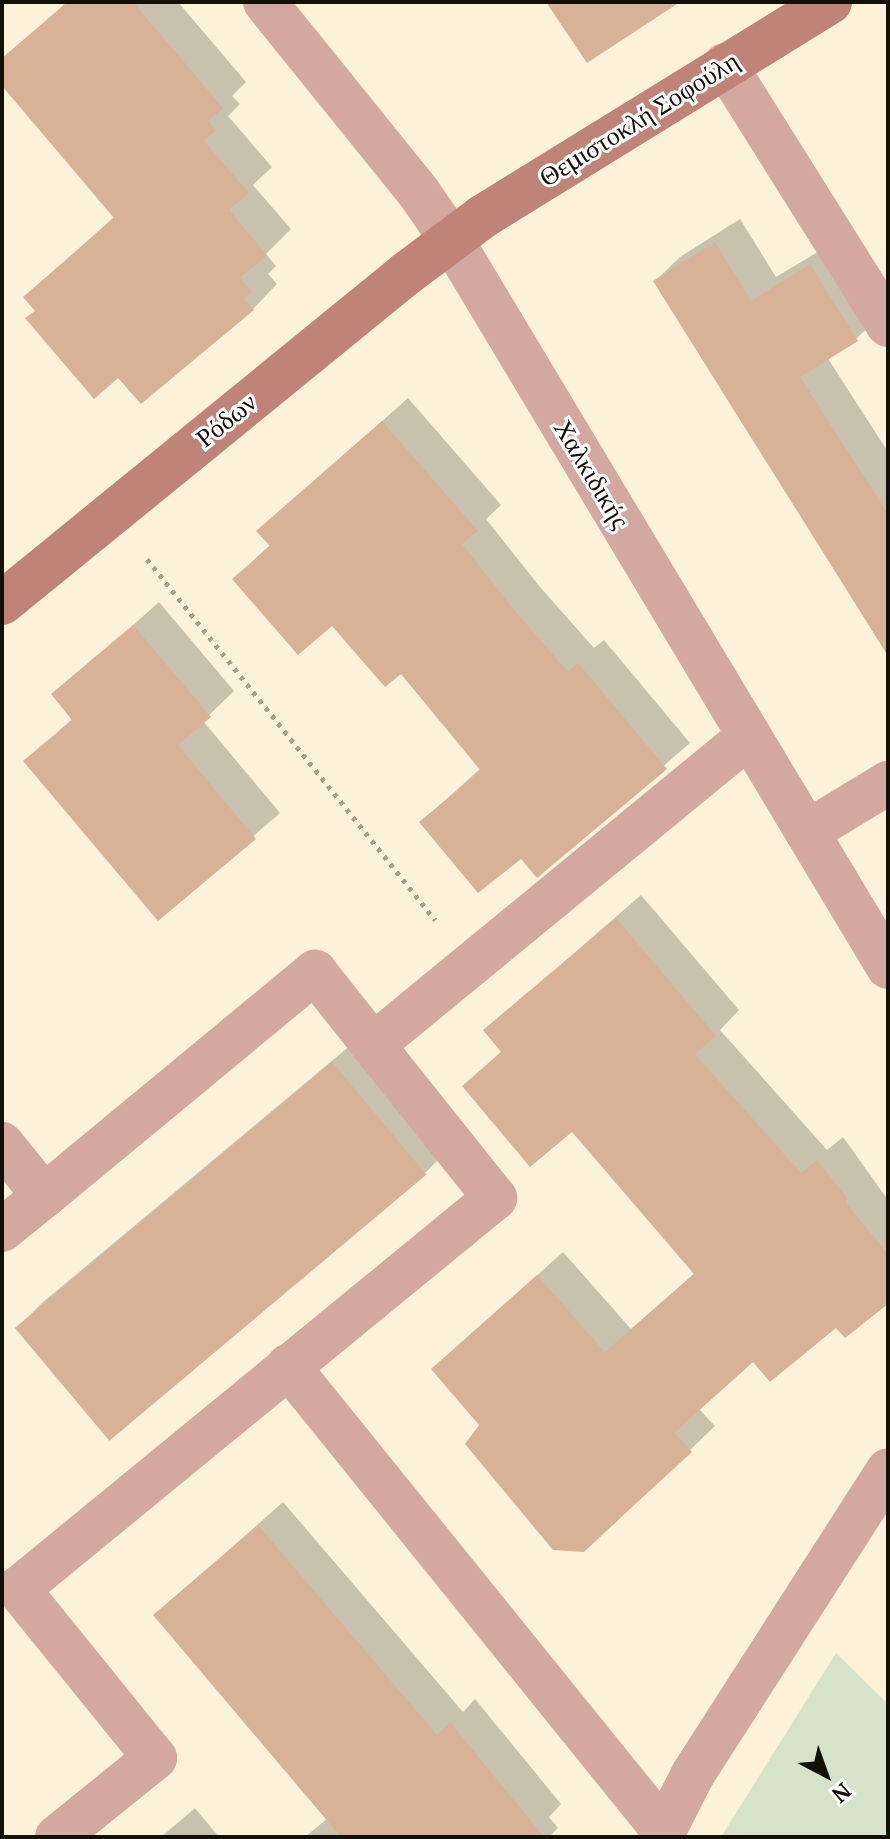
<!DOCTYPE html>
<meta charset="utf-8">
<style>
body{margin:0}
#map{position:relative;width:890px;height:1839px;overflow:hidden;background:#fbf2d9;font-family:"PT Serif",serif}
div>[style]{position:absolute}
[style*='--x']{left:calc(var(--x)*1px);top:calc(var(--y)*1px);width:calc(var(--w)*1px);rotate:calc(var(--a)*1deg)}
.green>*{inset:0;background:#d7e2ca}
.shadow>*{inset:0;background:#0003}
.building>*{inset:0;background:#d7b297;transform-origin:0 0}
.path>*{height:5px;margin-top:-2.5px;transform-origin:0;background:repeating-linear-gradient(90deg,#a59f8c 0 4px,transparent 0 10px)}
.street>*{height:44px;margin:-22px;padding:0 22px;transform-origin:22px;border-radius:22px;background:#d3a8a0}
.secondary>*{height:44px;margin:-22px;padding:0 22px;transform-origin:22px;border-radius:22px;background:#c08378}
span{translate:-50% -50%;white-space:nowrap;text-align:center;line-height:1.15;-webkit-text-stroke:6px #fff;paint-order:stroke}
.street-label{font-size:26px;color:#121007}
.frame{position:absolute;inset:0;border:4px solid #121007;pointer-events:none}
.north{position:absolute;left:786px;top:1735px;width:80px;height:80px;-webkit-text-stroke:6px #fff;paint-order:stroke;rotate:139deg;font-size:22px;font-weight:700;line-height:32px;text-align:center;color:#121007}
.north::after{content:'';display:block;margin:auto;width:28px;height:36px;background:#121007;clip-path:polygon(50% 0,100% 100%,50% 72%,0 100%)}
</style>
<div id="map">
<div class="green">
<i style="clip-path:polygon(836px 1653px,888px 1704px,888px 1837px,721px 1837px)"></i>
</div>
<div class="shadow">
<i style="clip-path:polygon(67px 2px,178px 2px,246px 82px,232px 96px,240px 104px,228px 116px,272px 167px,253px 185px,291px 229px,266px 254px,276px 266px,268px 274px,277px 284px,253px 309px,118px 375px,25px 297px,115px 216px,2px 83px,2px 59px)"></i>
<i style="clip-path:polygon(740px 219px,776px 277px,836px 241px,881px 315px,856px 339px,827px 357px,888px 452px,888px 652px,655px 281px,680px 257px)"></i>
<i style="clip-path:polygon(408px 398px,501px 505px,486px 519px,540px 587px,594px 648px,604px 640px,690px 743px,537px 875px,521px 856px,421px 822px,481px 768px,401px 671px,332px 623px,234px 579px,271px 544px,259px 531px)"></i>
<i style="clip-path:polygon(159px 602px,234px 691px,203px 721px,280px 813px,158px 918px,26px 761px,73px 718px,54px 695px)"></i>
<i style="clip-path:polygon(641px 895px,739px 1010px,720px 1030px,827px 1150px,843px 1137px,888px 1200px,888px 1301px,754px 1359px,699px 1409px,715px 1426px,690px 1450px,482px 1425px,433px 1369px,563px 1252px,631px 1329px,696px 1272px,572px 1129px,465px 1087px,502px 1051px,486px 1030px)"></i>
<i style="clip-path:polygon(358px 1039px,450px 1148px,425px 1173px,17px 1328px,42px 1303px)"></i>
<i style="clip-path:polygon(283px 1502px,463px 1712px,475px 1699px,561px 1804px,549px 1817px,558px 1828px,549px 1837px,305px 1837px,328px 1818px,156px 1615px)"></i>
<i style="clip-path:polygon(195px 1808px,219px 1837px,161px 1837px)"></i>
</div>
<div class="building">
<i style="clip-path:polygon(68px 2px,133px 2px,223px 108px,208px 121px,216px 130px,204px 141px,249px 193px,229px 210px,267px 255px,240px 278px,252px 292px,244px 299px,254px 310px,141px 404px,118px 378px,94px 399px,25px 318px,35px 311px,23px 297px,114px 218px,2px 86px,2px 58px)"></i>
<i style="clip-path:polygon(546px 2px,680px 2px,587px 63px)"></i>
<i style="clip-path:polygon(715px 242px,751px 301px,810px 264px,858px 341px,800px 377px,888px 514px,888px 656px,653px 281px)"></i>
<i style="clip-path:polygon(382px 421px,478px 531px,462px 544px,516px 612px,568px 672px,578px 663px,667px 769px,537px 878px,521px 859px,478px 893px,419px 822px,481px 771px,401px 674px,385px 687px,332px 626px,298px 655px,232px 579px,270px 546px,256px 531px)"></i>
<i style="clip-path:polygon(133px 625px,211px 717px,178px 745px,256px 839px,158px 921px,23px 761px,72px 720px,51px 694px)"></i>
<i style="clip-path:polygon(616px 918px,716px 1036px,695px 1054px,801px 1173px,817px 1160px,848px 1199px,845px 1202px,888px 1254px,888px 1304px,845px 1338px,836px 1328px,770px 1382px,753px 1362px,674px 1433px,692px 1452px,630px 1509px,584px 1552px,553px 1550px,465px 1444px,479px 1425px,431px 1369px,537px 1275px,605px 1352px,694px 1274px,572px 1132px,530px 1167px,462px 1086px,501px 1052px,483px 1030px)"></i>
<i style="left:332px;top:1062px;width:147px;height:414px;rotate:50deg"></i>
<i style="clip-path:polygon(258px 1525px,437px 1735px,450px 1722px,544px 1837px,341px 1837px,153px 1615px)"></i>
</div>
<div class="path">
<i style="--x:147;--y:559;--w:462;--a:51.4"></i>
</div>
<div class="street">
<i style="--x:265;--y:2;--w:245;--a:51.1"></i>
<i style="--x:419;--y:193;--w:56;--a:55.2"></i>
<i style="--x:451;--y:239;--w:849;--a:59.02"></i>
<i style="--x:725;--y:65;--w:307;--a:57.9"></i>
<i style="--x:807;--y:832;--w:95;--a:-31.2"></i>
<i style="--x:2;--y:1144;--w:67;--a:51.1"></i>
<i style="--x:44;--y:1196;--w:352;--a:-39.6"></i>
<i style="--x:315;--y:972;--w:93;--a:51.5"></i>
<i style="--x:373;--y:1045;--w:487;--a:-39.4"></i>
<i style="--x:2;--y:1230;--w:54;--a:-39"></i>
<i style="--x:288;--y:1366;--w:597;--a:51.06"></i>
<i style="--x:57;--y:1837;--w:126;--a:-38.9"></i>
<i style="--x:155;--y:1758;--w:218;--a:-129"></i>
<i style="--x:18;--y:1589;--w:617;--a:-39.34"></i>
<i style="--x:495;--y:1198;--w:196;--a:-128.6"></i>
<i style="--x:661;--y:1837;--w:71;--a:-63.1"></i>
<i style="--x:693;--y:1774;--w:361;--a:-57.3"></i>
</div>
<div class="secondary">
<i style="--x:2;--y:603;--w:522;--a:-39.17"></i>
<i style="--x:407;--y:273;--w:94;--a:-36.7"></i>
<i style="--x:482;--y:217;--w:409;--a:-31.7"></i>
</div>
<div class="street-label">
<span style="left:639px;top:119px;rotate:-32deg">Θεμιστοκλή Σοφούλη</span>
<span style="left:226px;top:420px;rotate:-39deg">Ρόδων</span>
<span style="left:592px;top:474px;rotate:59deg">Χαλκιδικής</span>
</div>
<div class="frame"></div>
<div class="north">N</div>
</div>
